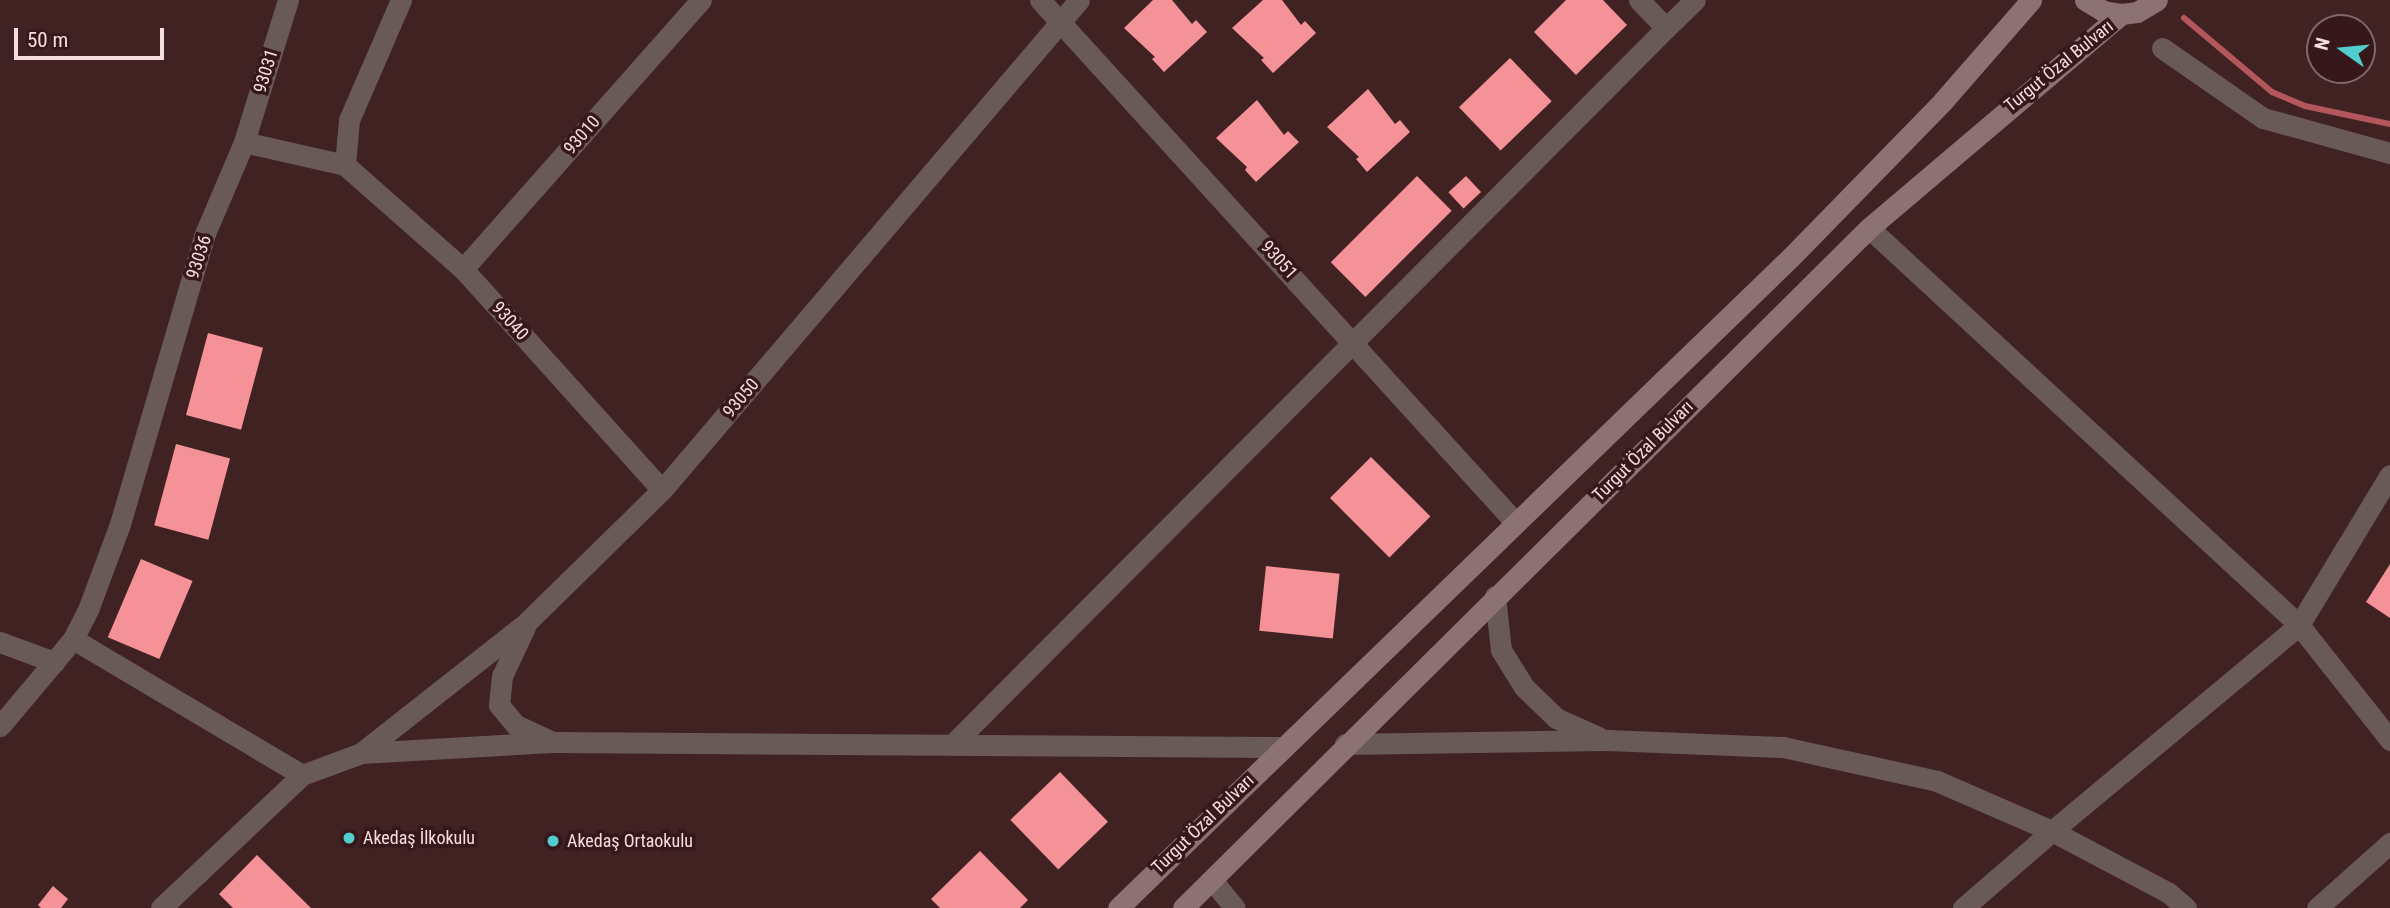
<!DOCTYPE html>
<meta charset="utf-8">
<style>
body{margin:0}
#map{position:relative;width:2390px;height:908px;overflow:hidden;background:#412223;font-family:"Roboto Condensed",sans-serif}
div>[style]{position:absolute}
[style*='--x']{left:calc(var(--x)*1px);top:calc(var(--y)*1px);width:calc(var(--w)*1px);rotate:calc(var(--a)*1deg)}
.stream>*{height:6px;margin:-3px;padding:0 3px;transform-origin:3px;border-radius:3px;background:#b3575d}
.building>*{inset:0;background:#f59297;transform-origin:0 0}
.street>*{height:21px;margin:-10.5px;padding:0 10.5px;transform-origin:10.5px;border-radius:10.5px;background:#6a5959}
.secondary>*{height:21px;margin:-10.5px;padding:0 10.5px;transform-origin:10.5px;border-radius:10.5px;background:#8c7272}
.dots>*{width:19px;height:19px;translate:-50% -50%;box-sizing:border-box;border:4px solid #36181a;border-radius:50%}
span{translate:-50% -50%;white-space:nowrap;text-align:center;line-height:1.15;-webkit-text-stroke:7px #36181a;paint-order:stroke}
.street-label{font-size:18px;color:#f4dede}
.poi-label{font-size:18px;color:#f4dede}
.left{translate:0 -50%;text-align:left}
.north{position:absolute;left:2306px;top:14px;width:70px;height:70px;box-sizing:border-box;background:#36181a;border:2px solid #826768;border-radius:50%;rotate:285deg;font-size:19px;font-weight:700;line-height:28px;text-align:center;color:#f4dede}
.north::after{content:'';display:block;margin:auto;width:24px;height:32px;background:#52cdcf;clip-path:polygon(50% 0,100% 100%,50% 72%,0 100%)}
.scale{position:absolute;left:14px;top:28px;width:150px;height:32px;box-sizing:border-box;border:4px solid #f4dede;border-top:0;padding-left:9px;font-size:21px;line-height:24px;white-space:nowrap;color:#f4dede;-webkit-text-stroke:5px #36181a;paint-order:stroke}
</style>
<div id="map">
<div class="stream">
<i style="--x:2184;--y:18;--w:115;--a:40.1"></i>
<i style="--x:2272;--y:92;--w:36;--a:23"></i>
<i style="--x:2305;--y:106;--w:87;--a:12"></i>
</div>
<div class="building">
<i style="clip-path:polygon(1153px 0,1172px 0,1192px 24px,1196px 20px,1207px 32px,1164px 72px,1152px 59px,1155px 57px,1124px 28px)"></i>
<i style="clip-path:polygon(1263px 0,1282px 0,1301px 25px,1305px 21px,1316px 33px,1273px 73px,1261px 60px,1264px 58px,1232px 28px)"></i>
<i style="clip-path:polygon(1566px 0,1603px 0,1627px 25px,1576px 75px,1534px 32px)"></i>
<i style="left:1510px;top:58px;width:60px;height:71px;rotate:46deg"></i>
<i style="clip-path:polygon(1368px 89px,1395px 124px,1400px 120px,1410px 132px,1367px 172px,1356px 159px,1359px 157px,1327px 127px)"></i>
<i style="clip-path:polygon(1257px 100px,1284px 135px,1288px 131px,1299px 142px,1256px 182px,1245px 170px,1247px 167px,1216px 138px)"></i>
<i style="left:1417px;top:176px;width:49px;height:122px;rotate:45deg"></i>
<i style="left:1466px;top:176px;width:22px;height:24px;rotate:47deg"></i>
<i style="left:208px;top:333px;width:57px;height:85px;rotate:15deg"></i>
<i style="left:176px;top:444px;width:56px;height:84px;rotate:15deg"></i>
<i style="left:1371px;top:457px;width:84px;height:58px;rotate:45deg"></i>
<i style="left:141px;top:559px;width:56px;height:85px;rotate:23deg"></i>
<i style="clip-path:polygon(2390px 564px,2390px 618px,2366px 602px)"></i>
<i style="left:1266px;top:566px;width:74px;height:65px;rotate:6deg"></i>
<i style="left:1060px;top:772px;width:69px;height:69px;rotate:46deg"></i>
<i style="clip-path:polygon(980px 851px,1028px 900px,1020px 908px,940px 908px,931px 899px)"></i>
<i style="clip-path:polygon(257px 855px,311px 908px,233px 908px,219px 894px)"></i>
<i style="clip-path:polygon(53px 886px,68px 899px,61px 908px,41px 908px,38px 905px)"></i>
</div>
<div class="street">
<i style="--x:1040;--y:0;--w:706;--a:47.7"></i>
<i style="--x:1639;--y:0;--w:39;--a:46"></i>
<i style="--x:1666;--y:28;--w:40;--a:-44"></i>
<i style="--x:2162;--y:48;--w:123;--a:34.7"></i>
<i style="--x:2263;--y:118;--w:132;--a:15.4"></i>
<i style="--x:244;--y:142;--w:149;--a:-72.8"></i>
<i style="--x:345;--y:165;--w:45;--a:-84.9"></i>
<i style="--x:349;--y:120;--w:131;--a:-66.6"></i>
<i style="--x:1869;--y:228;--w:585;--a:42.71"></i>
<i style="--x:2299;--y:625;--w:147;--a:51.6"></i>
<i style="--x:463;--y:269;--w:359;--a:-48.5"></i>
<i style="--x:1495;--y:596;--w:54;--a:83.7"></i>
<i style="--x:1501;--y:650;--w:44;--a:58.1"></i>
<i style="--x:1524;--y:687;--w:45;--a:44.1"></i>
<i style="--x:1556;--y:718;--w:46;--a:24.3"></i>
<i style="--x:525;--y:627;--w:54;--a:115.1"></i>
<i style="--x:502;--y:676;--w:29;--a:96"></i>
<i style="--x:499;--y:705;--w:26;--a:50"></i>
<i style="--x:516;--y:725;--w:38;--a:25"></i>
<i style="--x:73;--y:639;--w:266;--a:30.7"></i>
<i style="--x:0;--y:642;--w:58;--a:20.3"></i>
<i style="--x:0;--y:726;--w:114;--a:-50"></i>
<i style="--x:73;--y:639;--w:36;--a:-63"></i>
<i style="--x:89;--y:607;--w:89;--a:-69.5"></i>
<i style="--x:120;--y:524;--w:300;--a:-73.7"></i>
<i style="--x:204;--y:236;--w:102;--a:-66.9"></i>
<i style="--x:244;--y:142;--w:104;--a:12.8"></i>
<i style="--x:345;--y:165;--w:157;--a:41.4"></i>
<i style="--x:463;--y:269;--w:297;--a:48"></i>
<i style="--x:1345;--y:744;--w:262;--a:-0.9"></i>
<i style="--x:1607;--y:740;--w:176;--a:2.3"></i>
<i style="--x:1783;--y:747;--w:158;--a:12.4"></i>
<i style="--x:1937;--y:781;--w:125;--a:23.5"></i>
<i style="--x:2052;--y:831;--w:118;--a:139.1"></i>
<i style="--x:952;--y:745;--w:1012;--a:-45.12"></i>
<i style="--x:361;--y:753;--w:210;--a:-38.2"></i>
<i style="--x:526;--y:623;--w:190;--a:-44.4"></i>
<i style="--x:662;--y:490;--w:643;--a:-49.6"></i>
<i style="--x:1212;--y:880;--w:36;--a:51"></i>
<i style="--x:161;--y:908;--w:194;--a:-43.3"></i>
<i style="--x:302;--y:775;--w:63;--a:-20.4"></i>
<i style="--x:361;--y:753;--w:191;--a:-3.3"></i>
<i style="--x:552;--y:742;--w:732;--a:0.39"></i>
<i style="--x:2186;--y:908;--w:23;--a:-139"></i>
<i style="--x:2169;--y:893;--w:132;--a:-152.1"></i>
<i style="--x:2052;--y:831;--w:322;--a:-39.8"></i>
<i style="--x:2299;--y:625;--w:175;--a:-58.8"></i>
<i style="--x:2317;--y:908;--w:98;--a:-41.7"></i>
</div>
<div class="secondary">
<i style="--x:2085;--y:0;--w:21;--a:31"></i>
<i style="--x:2103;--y:11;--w:18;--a:9"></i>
<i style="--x:2121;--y:14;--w:16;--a:-7"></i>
<i style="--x:2137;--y:12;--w:23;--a:-31"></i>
<i style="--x:1118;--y:908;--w:936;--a:-44.05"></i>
<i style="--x:1791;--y:257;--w:218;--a:-45.7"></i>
<i style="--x:1943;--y:101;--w:134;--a:-48.9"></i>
<i style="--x:1183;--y:908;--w:966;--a:-44.75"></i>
<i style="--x:1869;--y:228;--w:331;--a:-40.3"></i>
</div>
<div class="dots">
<i style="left:349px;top:838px;background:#52cdcf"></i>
<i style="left:553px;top:841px;background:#52cdcf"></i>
</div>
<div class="street-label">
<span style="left:2059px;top:66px;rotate:-39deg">Turgut Özal Bulvarı</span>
<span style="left:266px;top:71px;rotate:-73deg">93031</span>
<span style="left:582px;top:135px;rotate:-49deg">93010</span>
<span style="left:199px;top:257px;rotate:-72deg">93036</span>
<span style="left:1279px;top:260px;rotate:48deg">93051</span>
<span style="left:510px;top:321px;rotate:48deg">93040</span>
<span style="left:741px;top:398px;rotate:-50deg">93050</span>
<span style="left:1643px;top:451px;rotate:-45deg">Turgut Özal Bulvarı</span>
<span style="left:1203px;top:824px;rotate:-44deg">Turgut Özal Bulvarı</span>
</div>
<div class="poi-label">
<span class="left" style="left:363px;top:838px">Akedaş İlkokulu</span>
<span class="left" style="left:567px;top:841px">Akedaş Ortaokulu</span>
</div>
<div class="north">N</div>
<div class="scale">50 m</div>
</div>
